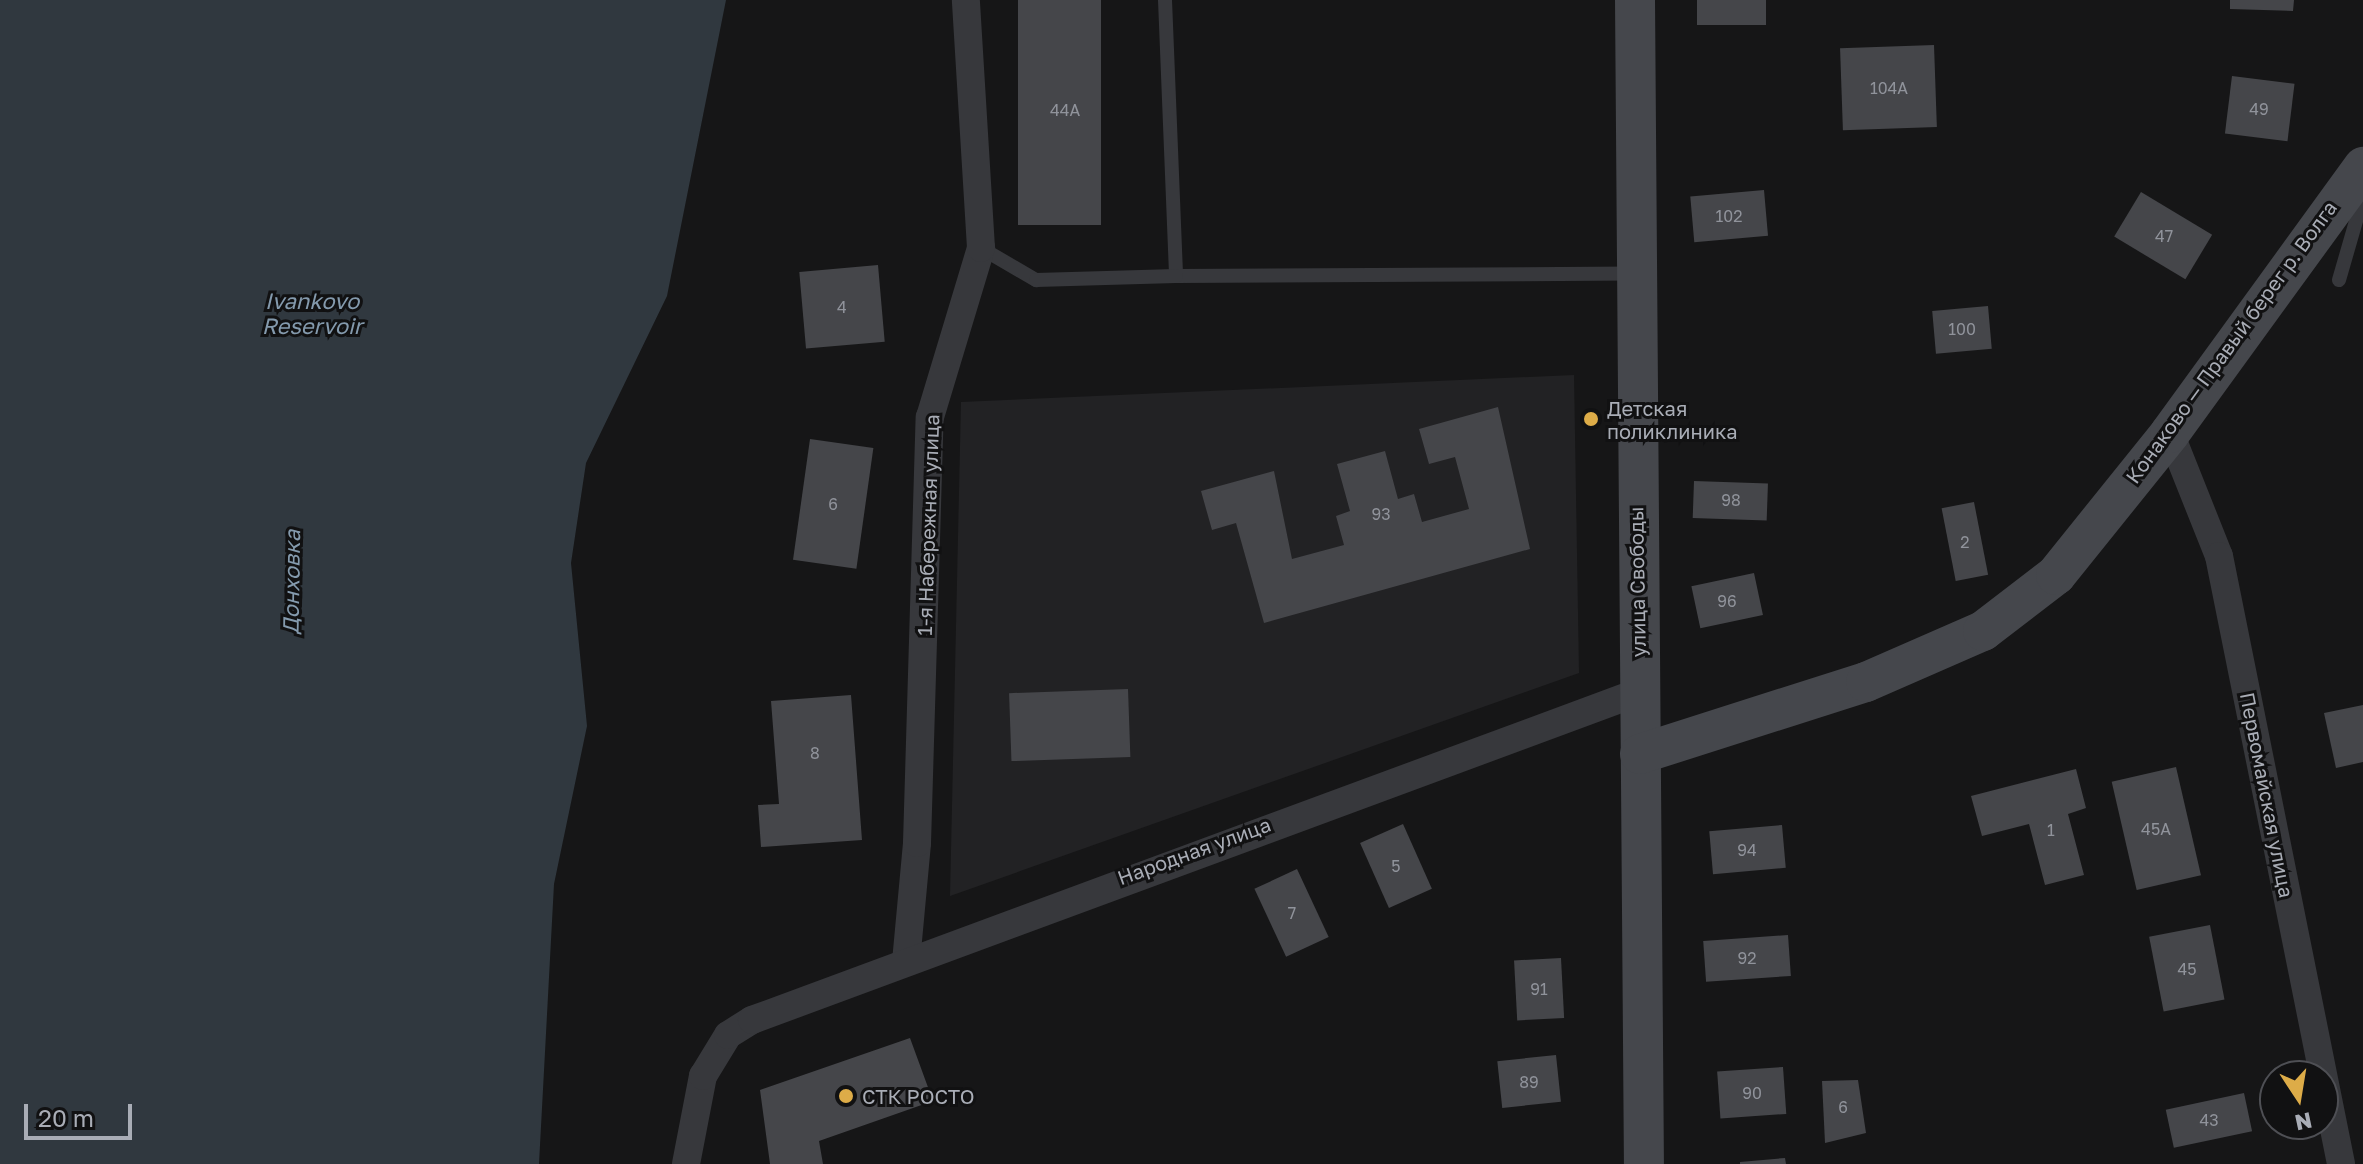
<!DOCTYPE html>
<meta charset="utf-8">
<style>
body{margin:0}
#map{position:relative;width:2363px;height:1164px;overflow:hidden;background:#161617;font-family:"Golos Text",sans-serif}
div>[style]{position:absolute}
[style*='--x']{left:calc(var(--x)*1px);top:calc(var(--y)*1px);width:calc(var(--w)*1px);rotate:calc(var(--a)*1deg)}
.built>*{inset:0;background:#222224}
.water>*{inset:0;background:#30383f}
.building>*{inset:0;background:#45464a;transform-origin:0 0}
.lane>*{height:14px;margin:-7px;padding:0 7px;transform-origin:7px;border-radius:7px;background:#37383c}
.street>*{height:28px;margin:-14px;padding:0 14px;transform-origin:14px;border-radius:14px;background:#37383c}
.secondary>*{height:40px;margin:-20px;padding:0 20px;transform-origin:20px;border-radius:20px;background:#45474c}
.dots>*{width:22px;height:22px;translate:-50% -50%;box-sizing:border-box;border:4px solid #111112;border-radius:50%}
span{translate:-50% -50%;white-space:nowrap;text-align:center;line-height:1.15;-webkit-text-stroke:6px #111112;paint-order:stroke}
.number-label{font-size:16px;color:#90939b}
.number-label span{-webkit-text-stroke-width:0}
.street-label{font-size:20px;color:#a9adb6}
.poi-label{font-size:20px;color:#a9adb6}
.left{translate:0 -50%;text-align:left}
.water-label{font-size:22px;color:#849aad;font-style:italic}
.north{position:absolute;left:2259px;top:1060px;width:80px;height:80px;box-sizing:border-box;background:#111112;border:2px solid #4e4f54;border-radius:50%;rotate:168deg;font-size:22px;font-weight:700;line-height:32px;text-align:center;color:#a9adb6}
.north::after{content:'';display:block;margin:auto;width:28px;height:36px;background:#ddac48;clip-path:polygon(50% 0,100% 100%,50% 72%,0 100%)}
.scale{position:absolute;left:24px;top:1104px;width:108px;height:36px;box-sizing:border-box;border:4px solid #a9adb6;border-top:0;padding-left:10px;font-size:24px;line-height:28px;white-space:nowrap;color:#a9adb6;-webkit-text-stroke:6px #111112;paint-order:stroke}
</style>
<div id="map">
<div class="built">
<i style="clip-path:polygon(1574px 375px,1579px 673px,950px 896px,961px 402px)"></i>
</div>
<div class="water">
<i style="clip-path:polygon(0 0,726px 0,667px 296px,586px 463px,571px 563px,587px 726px,554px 884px,539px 1164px,0 1164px)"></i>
</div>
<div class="building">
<i style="left:1018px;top:0;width:83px;height:225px"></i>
<i style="left:1697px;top:0;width:69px;height:25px"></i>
<i style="clip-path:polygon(2230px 0,2294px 0,2293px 11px,2230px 9px)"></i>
<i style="left:1934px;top:45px;width:82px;height:94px;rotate:88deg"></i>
<i style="left:2232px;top:76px;width:63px;height:58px;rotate:7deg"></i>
<i style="left:1764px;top:190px;width:46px;height:74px;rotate:85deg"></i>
<i style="left:2141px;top:192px;width:83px;height:52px;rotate:31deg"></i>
<i style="left:878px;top:265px;width:77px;height:79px;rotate:85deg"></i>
<i style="left:1988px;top:306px;width:43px;height:56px;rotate:85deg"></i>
<i style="clip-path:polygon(1498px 407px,1530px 549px,1264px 623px,1236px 523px,1212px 530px,1201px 491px,1274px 471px,1292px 559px,1344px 545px,1336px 516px,1350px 511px,1337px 464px,1385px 451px,1398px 499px,1414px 494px,1422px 522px,1469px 509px,1455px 457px,1429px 464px,1419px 429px)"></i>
<i style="left:810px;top:439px;width:64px;height:122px;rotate:8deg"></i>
<i style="left:1694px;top:481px;width:74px;height:37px;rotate:2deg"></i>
<i style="left:1974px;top:502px;width:74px;height:33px;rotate:79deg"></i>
<i style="left:1754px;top:573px;width:43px;height:64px;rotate:78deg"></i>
<i style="left:1128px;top:689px;width:68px;height:119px;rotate:88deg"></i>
<i style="clip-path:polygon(851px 695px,862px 840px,761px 847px,758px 805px,779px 804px,771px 701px)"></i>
<i style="clip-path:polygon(2363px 705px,2363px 762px,2336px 768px,2324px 713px)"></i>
<i style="left:2176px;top:767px;width:111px;height:66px;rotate:77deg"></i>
<i style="clip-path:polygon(2076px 769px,2086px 808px,2068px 814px,2084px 875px,2045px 885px,2029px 824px,1982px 836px,1971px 796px)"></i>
<i style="left:1403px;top:824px;width:71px;height:47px;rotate:66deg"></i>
<i style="left:1782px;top:825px;width:43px;height:73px;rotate:85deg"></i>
<i style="left:1297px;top:869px;width:75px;height:47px;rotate:65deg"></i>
<i style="left:2210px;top:925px;width:76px;height:62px;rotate:79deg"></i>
<i style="left:1788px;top:935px;width:41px;height:85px;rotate:86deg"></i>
<i style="left:1561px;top:958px;width:60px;height:47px;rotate:87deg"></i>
<i style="clip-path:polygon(910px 1038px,933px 1101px,819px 1141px,823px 1164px,770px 1164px,760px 1090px)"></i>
<i style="left:1556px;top:1055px;width:47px;height:59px;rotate:84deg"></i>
<i style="left:1783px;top:1067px;width:47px;height:66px;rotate:86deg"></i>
<i style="clip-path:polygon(1858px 1080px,1866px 1133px,1825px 1143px,1822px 1081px)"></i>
<i style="left:2244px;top:1093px;width:39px;height:80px;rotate:78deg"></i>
<i style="clip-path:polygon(1785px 1158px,1786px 1164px,1740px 1164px,1740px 1162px)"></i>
</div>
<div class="lane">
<i style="--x:1165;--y:0;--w:276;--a:87.7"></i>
<i style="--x:1176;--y:276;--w:456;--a:-0.3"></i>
<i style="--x:981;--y:248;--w:64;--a:30.2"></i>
<i style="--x:1036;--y:280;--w:140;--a:-1.6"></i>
<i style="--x:2339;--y:280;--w:86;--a:-73.9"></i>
</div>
<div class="street">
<i style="--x:2170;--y:433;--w:132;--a:68.3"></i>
<i style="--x:2219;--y:556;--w:620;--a:78.65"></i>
<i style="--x:906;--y:962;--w:120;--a:-84.7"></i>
<i style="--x:917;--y:843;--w:426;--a:-88.3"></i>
<i style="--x:930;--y:417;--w:177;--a:-73.2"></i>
<i style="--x:981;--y:248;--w:248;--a:-93.5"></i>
<i style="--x:686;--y:1164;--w:90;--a:-79.1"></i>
<i style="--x:703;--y:1076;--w:48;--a:-58.6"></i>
<i style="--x:728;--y:1035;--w:28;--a:-32"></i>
<i style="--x:752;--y:1020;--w:946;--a:-20.29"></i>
</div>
<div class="secondary">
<i style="--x:1635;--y:0;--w:1164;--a:89.56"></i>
<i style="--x:1640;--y:754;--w:237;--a:-17.7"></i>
<i style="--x:1866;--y:682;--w:128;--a:-23.6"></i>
<i style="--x:1983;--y:631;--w:92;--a:-37.5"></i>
<i style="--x:2056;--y:575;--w:182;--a:-51.2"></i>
<i style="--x:2170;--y:433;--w:329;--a:-54"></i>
</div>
<div class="dots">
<i style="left:1591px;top:419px;background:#ddac48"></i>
<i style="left:846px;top:1096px;background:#ddac48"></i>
</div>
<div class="number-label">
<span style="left:1889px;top:88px">104А</span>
<span style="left:2259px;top:109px">49</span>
<span style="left:1065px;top:110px">44А</span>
<span style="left:1729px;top:216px">102</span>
<span style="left:2164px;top:236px">47</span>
<span style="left:842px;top:307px">4</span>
<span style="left:1962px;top:329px">100</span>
<span style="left:1731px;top:500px">98</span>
<span style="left:833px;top:504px">6</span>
<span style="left:1381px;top:514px">93</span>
<span style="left:1965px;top:542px">2</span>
<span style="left:1727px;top:601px">96</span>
<span style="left:815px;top:753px">8</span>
<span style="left:2156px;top:829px">45А</span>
<span style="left:2051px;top:830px">1</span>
<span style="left:1747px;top:850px">94</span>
<span style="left:1396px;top:866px">5</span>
<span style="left:1292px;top:913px">7</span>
<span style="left:1747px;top:958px">92</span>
<span style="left:2187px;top:969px">45</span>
<span style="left:1539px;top:989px">91</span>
<span style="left:1529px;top:1082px">89</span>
<span style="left:1752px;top:1093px">90</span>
<span style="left:1843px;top:1107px">6</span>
<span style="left:2209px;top:1120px">43</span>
</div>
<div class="street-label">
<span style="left:2231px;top:342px;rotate:-54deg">Конаково — Правый берег р. Волга</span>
<span style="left:928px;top:525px;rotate:-88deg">1-я Набережная улица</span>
<span style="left:1637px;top:582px;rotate:-91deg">улица Свободы</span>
<span style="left:2267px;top:795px;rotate:79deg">Первомайская улица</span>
<span style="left:1194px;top:851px;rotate:-20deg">Народная улица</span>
</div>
<div class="poi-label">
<span class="left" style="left:1607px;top:420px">Детская<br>поликлиника</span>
<span class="left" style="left:862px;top:1096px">СТК РОСТО</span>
</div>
<div class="water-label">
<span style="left:312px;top:313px">Ivankovo<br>Reservoir</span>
<span style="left:291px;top:582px;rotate:-89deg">Донховка</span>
</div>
<div class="north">N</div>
<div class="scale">20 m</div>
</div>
